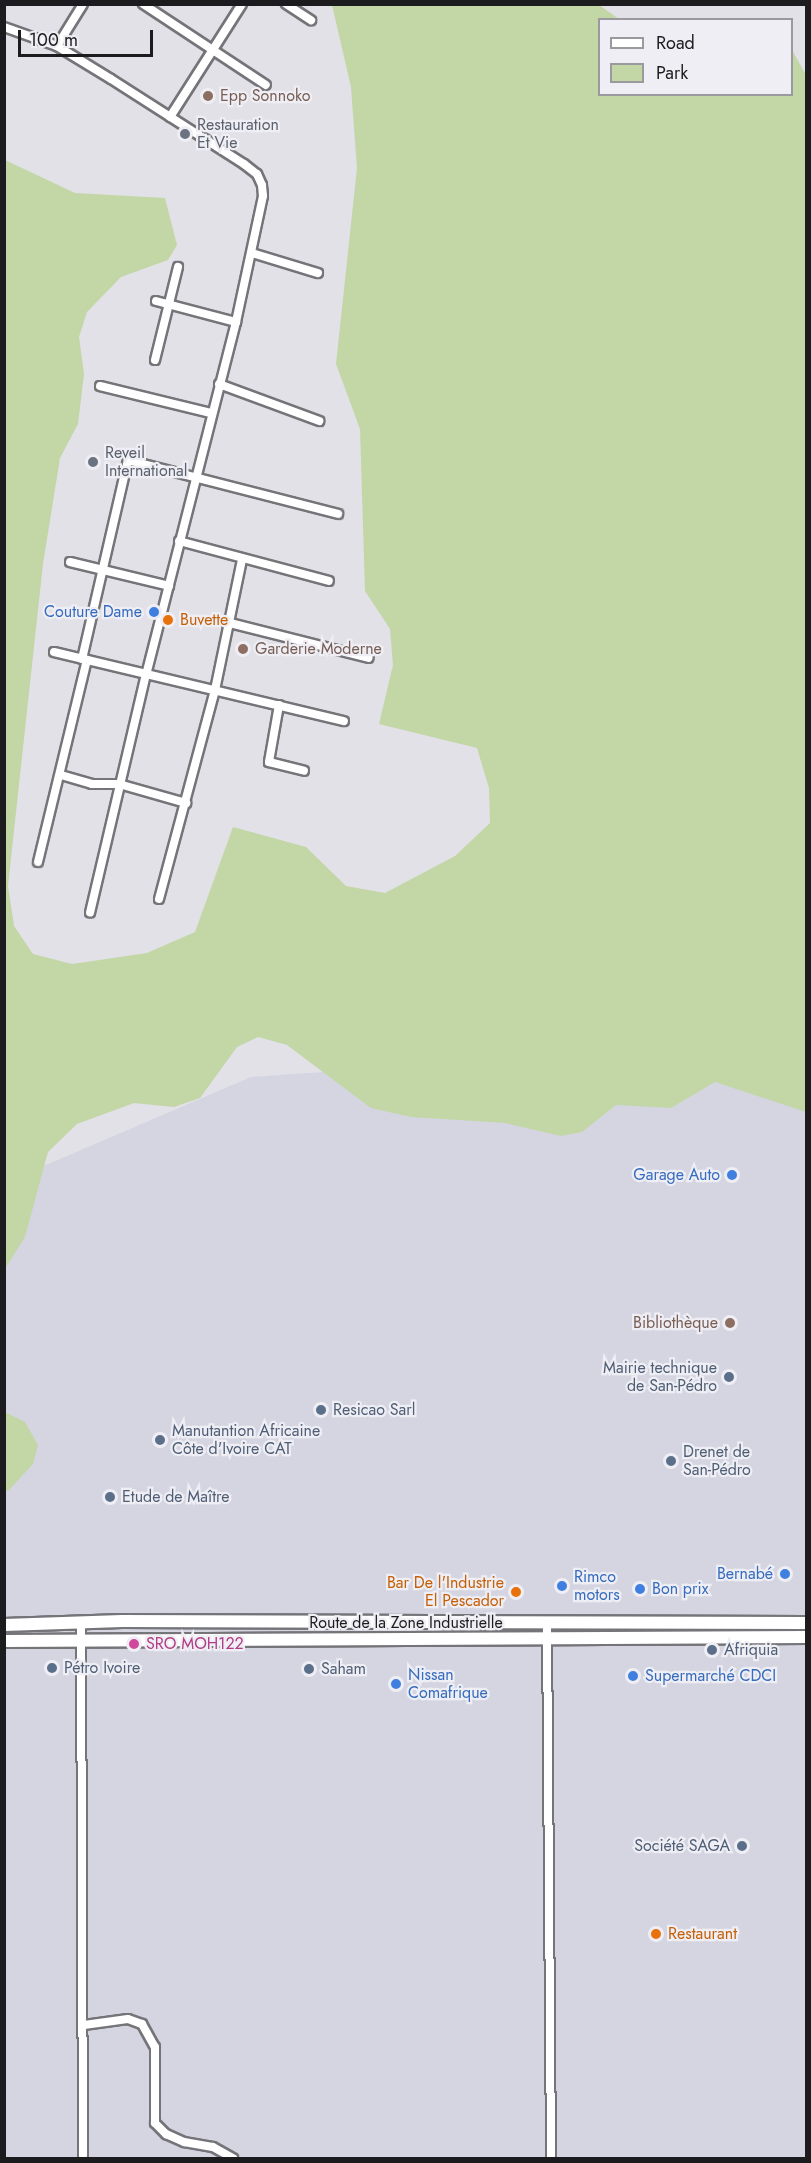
<!DOCTYPE html>
<meta charset="utf-8">
<style>
body{margin:0}
#map{position:relative;width:811px;height:2163px;overflow:hidden;background:#e1e1e7;font-family:Jost,sans-serif}
div>[style]{position:absolute}
[style*='--x']{left:calc(var(--x)*1px);top:calc(var(--y)*1px);width:calc(var(--w)*1px);rotate:calc(var(--a)*1deg)}
.built>*{inset:0;background:#d5d5e2}
.green>*{inset:0;background:#c3d6a6}
.roads{filter:drop-shadow(2px 0 #747479) drop-shadow(-2px 0 #747479) drop-shadow(0 2px #747479) drop-shadow(0 -2px #747479)}
.street>*{height:8px;margin:-4px;padding:0 4px;transform-origin:4px;border-radius:4px;background:#fff}
.secondary>*{height:12px;margin:-6px;padding:0 6px;transform-origin:6px;border-radius:6px;background:#fff}
.dots>*{width:16px;height:16px;translate:-50% -50%;box-sizing:border-box;border:3px solid #eeeef4;border-radius:50%}
span{translate:-50% -50%;white-space:nowrap;text-align:center;line-height:1.15;-webkit-text-stroke:4.5px #eeeef4;paint-order:stroke}
.education-label{font-size:16px;color:#785e54}
.left{translate:0 -50%;text-align:left}
.right{translate:-100% -50%;text-align:right}
.worship-label{font-size:16px;color:#5b616d}
.shop-label{font-size:16px;color:#366cbe}
.food-label{font-size:16px;color:#c56008}
.service-label{font-size:16px;color:#4e5e75}
.street-label{font-size:16px;color:#1c1c1e}
.hotel-label{font-size:16px;color:#b23c85}
.frame{position:absolute;inset:0;border:6px solid #1c1c1e;pointer-events:none}
.legend{position:absolute;left:598px;top:18px;width:195px;height:78px;box-sizing:border-box;background:#eeeef4;border:2px solid #9a9a9e;margin:0;padding:8px 10px;list-style:none;font-size:18px;color:#1c1c1e}
.legend li{display:flex;align-items:center;gap:12px;height:30px}
.legend b{width:30px;border:2px solid #9a9a9e}
.scale{position:absolute;left:18px;top:30px;width:135px;height:27px;box-sizing:border-box;border:3px solid #1c1c1e;border-top:0;padding-left:8px;font-size:18px;line-height:21px;white-space:nowrap;color:#1c1c1e;-webkit-text-stroke:4px #eeeef4;paint-order:stroke}
</style>
<div id="map">
<div class="built">
<i style="clip-path:polygon(806px 1039px,806px 2158px,5px 2158px,4px 1183px,251px 1077px)"></i>
</div>
<div class="green">
<i style="clip-path:polygon(332px 5px,599px 5px,619px 19px,600px 20px,600px 94px,792px 94px,792px 50px,806px 75px,806px 1112px,715px 1082px,671px 1108px,616px 1105px,582px 1132px,561px 1136px,505px 1123px,411px 1117px,371px 1108px,287px 1045px,258px 1037px,237px 1047px,200px 1098px,174px 1107px,134px 1103px,77px 1124px,48px 1152px,25px 1237px,5px 1269px,5px 160px,75px 193px,165px 198px,177px 245px,168px 260px,121px 277px,87px 312px,79px 337px,84px 374px,78px 424px,60px 458px,43px 564px,8px 886px,14px 926px,33px 954px,72px 964px,147px 953px,195px 932px,233px 827px,306px 847px,346px 886px,385px 893px,455px 856px,490px 823px,489px 788px,477px 748px,379px 724px,393px 665px,390px 629px,365px 591px,360px 429px,336px 364px,357px 168px,351px 87px)"></i>
<i style="clip-path:polygon(5px 1412px,25px 1422px,38px 1445px,33px 1464px,8px 1491px,4px 1491px)"></i>
</div>
<div class="roads">
<div class="street">
<i style="--x:143;--y:4;--w:147;--a:33.4"></i>
<i style="--x:286;--y:4;--w:30;--a:33"></i>
<i style="--x:4;--y:27;--w:56;--a:19.7"></i>
<i style="--x:57;--y:46;--w:63;--a:31.4"></i>
<i style="--x:111;--y:79;--w:158;--a:32.6"></i>
<i style="--x:244;--y:164;--w:16;--a:38"></i>
<i style="--x:257;--y:174;--w:12;--a:66"></i>
<i style="--x:262;--y:185;--w:11;--a:85"></i>
<i style="--x:263;--y:196;--w:129;--a:102.1"></i>
<i style="--x:236;--y:322;--w:363;--a:104.3"></i>
<i style="--x:146;--y:674;--w:245;--a:103.2"></i>
<i style="--x:57;--y:46;--w:49;--a:-58.2"></i>
<i style="--x:170;--y:117;--w:134;--a:-57.5"></i>
<i style="--x:252;--y:253;--w:69;--a:16.9"></i>
<i style="--x:156;--y:301;--w:83;--a:14.7"></i>
<i style="--x:155;--y:360;--w:96;--a:-76.1"></i>
<i style="--x:219;--y:384;--w:107;--a:20.3"></i>
<i style="--x:100;--y:386;--w:114;--a:13.7"></i>
<i style="--x:179;--y:541;--w:155;--a:14.9"></i>
<i style="--x:70;--y:562;--w:102;--a:13.6"></i>
<i style="--x:226;--y:622;--w:147;--a:14.1"></i>
<i style="--x:54;--y:652;--w:298;--a:13.4"></i>
<i style="--x:82;--y:659;--w:204;--a:-77"></i>
<i style="--x:128;--y:460;--w:217;--a:14.4"></i>
<i style="--x:279;--y:705;--w:58;--a:100"></i>
<i style="--x:269;--y:762;--w:36;--a:14"></i>
<i style="--x:61;--y:775;--w:32;--a:16"></i>
<i style="--x:92;--y:784;--w:27;--a:0"></i>
<i style="--x:119;--y:784;--w:70;--a:15.8"></i>
<i style="--x:38;--y:862;--w:208;--a:-76.4"></i>
<i style="--x:159;--y:899;--w:216;--a:-75"></i>
<i style="--x:215;--y:690;--w:133;--a:-78.3"></i>
<i style="--x:81;--y:1623;--w:533;--a:89.79"></i>
<i style="--x:547;--y:1624;--w:534;--a:89.57"></i>
<i style="--x:84;--y:2025;--w:44;--a:-7.8"></i>
<i style="--x:128;--y:2019;--w:15;--a:20"></i>
<i style="--x:142;--y:2024;--w:26;--a:61"></i>
<i style="--x:155;--y:2047;--w:76;--a:90"></i>
<i style="--x:155;--y:2123;--w:16;--a:45"></i>
<i style="--x:166;--y:2134;--w:20;--a:24"></i>
<i style="--x:184;--y:2142;--w:29;--a:10"></i>
<i style="--x:213;--y:2147;--w:23;--a:29"></i>
</div>
<div class="secondary">
<i style="--x:4;--y:1625;--w:118;--a:-1.9"></i>
<i style="--x:122;--y:1621;--w:684;--a:0.17"></i>
<i style="--x:4;--y:1641;--w:802;--a:-0.29"></i>
</div>
</div>
<div class="dots">
<i style="left:208px;top:96px;background:#8d6e63"></i>
<i style="left:185px;top:134px;background:#6b7280"></i>
<i style="left:93px;top:462px;background:#6b7280"></i>
<i style="left:154px;top:612px;background:#3f7fe0"></i>
<i style="left:168px;top:620px;background:#e8710a"></i>
<i style="left:243px;top:649px;background:#8d6e63"></i>
<i style="left:732px;top:1175px;background:#3f7fe0"></i>
<i style="left:730px;top:1323px;background:#8d6e63"></i>
<i style="left:729px;top:1377px;background:#5c6f8a"></i>
<i style="left:321px;top:1410px;background:#5c6f8a"></i>
<i style="left:160px;top:1440px;background:#5c6f8a"></i>
<i style="left:671px;top:1461px;background:#5c6f8a"></i>
<i style="left:110px;top:1497px;background:#5c6f8a"></i>
<i style="left:785px;top:1574px;background:#3f7fe0"></i>
<i style="left:562px;top:1586px;background:#3f7fe0"></i>
<i style="left:640px;top:1589px;background:#3f7fe0"></i>
<i style="left:516px;top:1592px;background:#e8710a"></i>
<i style="left:134px;top:1644px;background:#d1479c"></i>
<i style="left:712px;top:1650px;background:#5c6f8a"></i>
<i style="left:52px;top:1668px;background:#5c6f8a"></i>
<i style="left:309px;top:1669px;background:#5c6f8a"></i>
<i style="left:633px;top:1676px;background:#3f7fe0"></i>
<i style="left:396px;top:1684px;background:#3f7fe0"></i>
<i style="left:742px;top:1846px;background:#5c6f8a"></i>
<i style="left:656px;top:1934px;background:#e8710a"></i>
</div>
<div class="education-label">
<span class="left" style="left:220px;top:96px">Epp Sonnoko</span>
<span class="left" style="left:255px;top:649px">Garderie Moderne</span>
<span class="right" style="left:718px;top:1323px">Bibliothèque</span>
</div>
<div class="worship-label">
<span class="left" style="left:197px;top:134px">Restauration<br>Et Vie</span>
<span class="left" style="left:105px;top:462px">Reveil<br>International</span>
</div>
<div class="shop-label">
<span class="right" style="left:142px;top:612px">Couture Dame</span>
<span class="right" style="left:720px;top:1175px">Garage Auto</span>
<span class="right" style="left:773px;top:1574px">Bernabé</span>
<span class="left" style="left:574px;top:1586px">Rimco<br>motors</span>
<span class="left" style="left:652px;top:1589px">Bon prix</span>
<span class="left" style="left:408px;top:1684px">Nissan<br>Comafrique</span>
<span class="left" style="left:645px;top:1676px">Supermarché CDCI</span>
</div>
<div class="food-label">
<span class="left" style="left:180px;top:620px">Buvette</span>
<span class="right" style="left:504px;top:1592px">Bar De l'Industrie<br>El Pescador</span>
<span class="left" style="left:668px;top:1934px">Restaurant</span>
</div>
<div class="service-label">
<span class="right" style="left:717px;top:1377px">Mairie technique<br>de San-Pédro</span>
<span class="left" style="left:333px;top:1410px">Resicao Sarl</span>
<span class="left" style="left:172px;top:1440px">Manutantion Africaine<br>Côte d'Ivoire CAT</span>
<span class="left" style="left:683px;top:1461px">Drenet de<br>San-Pédro</span>
<span class="left" style="left:122px;top:1497px">Etude de Maître</span>
<span class="left" style="left:724px;top:1650px">Afriquia</span>
<span class="left" style="left:64px;top:1668px">Pétro Ivoire</span>
<span class="left" style="left:321px;top:1669px">Saham</span>
<span class="right" style="left:730px;top:1846px">Société SAGA</span>
</div>
<div class="street-label">
<span style="left:406px;top:1623px">Route de la Zone Industrielle</span>
</div>
<div class="hotel-label">
<span class="left" style="left:146px;top:1644px">SRO MOH122</span>
</div>
<div class="frame"></div>
<ul class="legend">
<li><b style="height:8px;background:#fff"></b>Road</li>
<li><b style="height:16px;background:#c3d6a6"></b>Park</li>
</ul>
<div class="scale">100 m</div>
</div>
